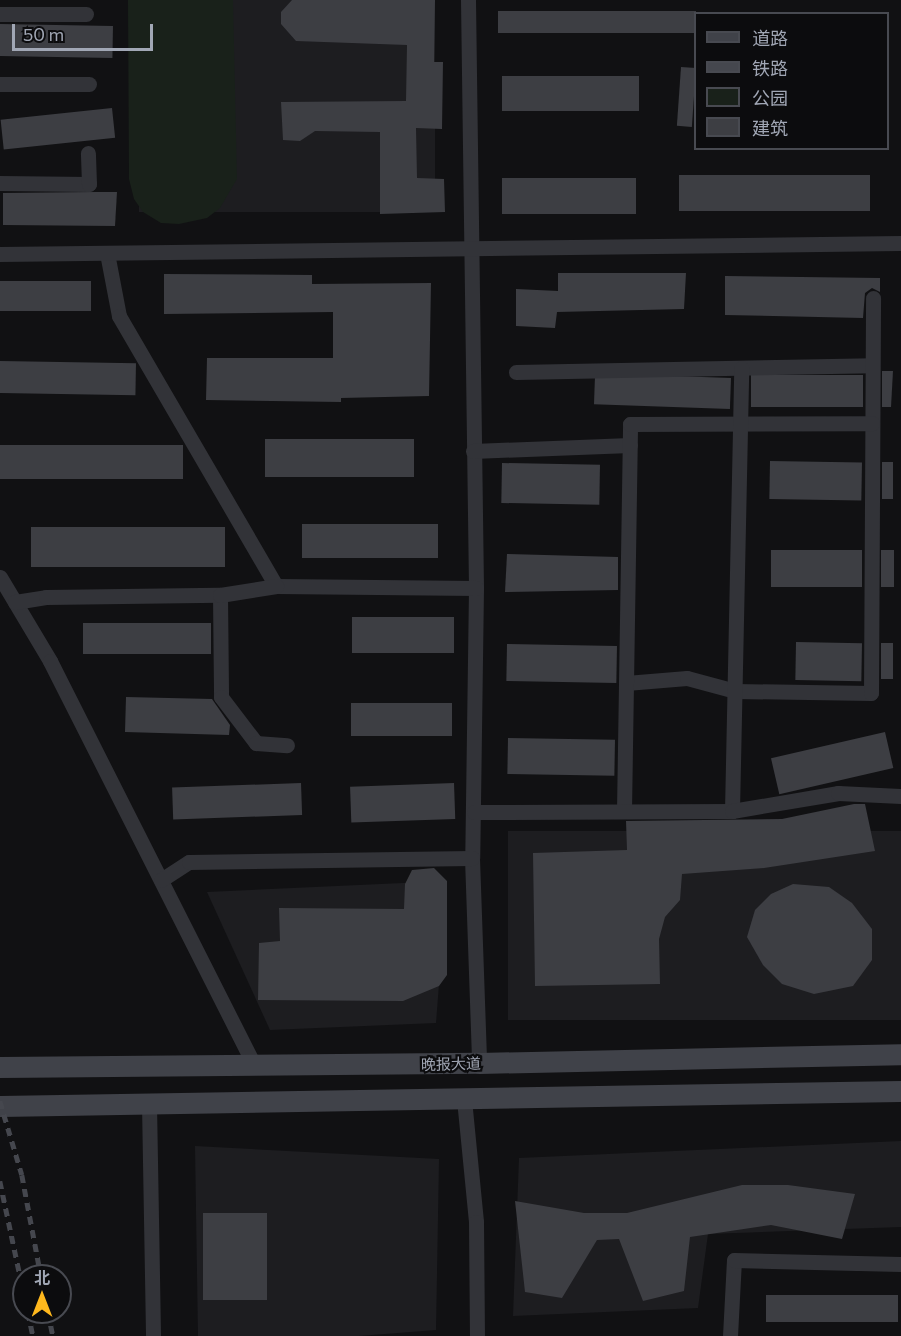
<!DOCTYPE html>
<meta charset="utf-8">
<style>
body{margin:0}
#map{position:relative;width:901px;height:1336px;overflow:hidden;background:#111113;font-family:Commissioner,"Noto Sans SC",sans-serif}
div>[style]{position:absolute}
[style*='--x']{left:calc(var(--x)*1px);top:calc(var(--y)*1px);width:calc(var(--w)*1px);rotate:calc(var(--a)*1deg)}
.built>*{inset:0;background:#1d1d20;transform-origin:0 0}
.green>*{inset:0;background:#19211a}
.building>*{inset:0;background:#3d3e43;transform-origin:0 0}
.street>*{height:15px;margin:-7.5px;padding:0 7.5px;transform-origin:7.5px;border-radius:7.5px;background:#323338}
.secondary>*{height:21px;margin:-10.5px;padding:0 10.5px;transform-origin:10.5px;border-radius:10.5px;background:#404249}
.rail>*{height:4.5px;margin-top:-2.25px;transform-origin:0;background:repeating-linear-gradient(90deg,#45474e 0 8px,transparent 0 14px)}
span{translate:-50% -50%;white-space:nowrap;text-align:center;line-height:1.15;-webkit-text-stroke:4.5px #0c0c0e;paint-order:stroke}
.street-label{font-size:15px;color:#a1a7b5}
.legend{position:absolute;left:694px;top:12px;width:195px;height:138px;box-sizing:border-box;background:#0c0c0e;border:2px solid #484a51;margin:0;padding:8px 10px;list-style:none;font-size:18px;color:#a1a7b5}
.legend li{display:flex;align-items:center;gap:12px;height:30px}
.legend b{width:30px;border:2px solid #484a51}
.north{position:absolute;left:12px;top:1264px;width:60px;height:60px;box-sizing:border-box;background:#0c0c0e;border:2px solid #484a51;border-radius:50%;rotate:0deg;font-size:16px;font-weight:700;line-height:24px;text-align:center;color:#a1a7b5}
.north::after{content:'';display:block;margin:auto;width:21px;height:27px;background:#ffb81d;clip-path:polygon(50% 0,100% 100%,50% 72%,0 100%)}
.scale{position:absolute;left:12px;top:24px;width:141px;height:27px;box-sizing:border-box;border:3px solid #a1a7b5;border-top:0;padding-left:8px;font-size:18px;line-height:21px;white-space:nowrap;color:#a1a7b5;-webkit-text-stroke:4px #0c0c0e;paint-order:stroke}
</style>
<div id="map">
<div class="built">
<i style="left:139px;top:0;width:296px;height:212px"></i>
<i style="left:901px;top:831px;width:189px;height:393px;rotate:90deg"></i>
<i style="clip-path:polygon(447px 881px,436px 1023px,270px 1030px,207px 892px)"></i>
<i style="clip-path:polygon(901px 1141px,901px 1227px,708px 1234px,698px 1308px,513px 1316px,519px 1158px)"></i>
<i style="clip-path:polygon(195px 1146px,439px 1159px,436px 1330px,359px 1336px,198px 1336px)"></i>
</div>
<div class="green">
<i style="clip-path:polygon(128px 0,233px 0,237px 179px,220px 208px,207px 218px,179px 224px,161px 223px,143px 212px,134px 199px,129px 179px)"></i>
</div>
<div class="building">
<i style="clip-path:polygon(292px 0,435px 0,434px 62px,443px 62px,442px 129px,416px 128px,417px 178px,444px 179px,445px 212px,380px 214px,380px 132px,315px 131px,300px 141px,283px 140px,281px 102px,406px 101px,407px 45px,296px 41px,281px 24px,281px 12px)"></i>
<i style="left:696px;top:11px;width:22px;height:198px;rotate:90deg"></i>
<i style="left:0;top:24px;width:113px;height:32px;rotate:1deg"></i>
<i style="left:681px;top:67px;width:15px;height:59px;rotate:4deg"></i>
<i style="left:502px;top:76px;width:137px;height:35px"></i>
<i style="left:112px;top:108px;width:30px;height:112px;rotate:84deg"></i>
<i style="left:870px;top:175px;width:36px;height:191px;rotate:90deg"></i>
<i style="left:502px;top:178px;width:134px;height:36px"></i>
<i style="clip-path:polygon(95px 192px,117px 192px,115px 226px,3px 225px,3px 193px)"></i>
<i style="clip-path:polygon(558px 273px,686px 273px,684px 309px,557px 312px,555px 328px,516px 326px,516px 289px,558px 291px)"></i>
<i style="clip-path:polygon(164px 274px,312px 275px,312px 284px,431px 283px,429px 396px,341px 398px,341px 402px,206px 400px,207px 358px,333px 358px,333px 312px,164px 314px)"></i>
<i style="clip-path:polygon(725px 276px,880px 278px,880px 292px,872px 288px,865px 293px,863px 318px,725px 315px)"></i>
<i style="left:0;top:281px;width:91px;height:30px"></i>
<i style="left:0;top:361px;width:136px;height:32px;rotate:1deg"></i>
<i style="clip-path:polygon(882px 371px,893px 371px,891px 407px,882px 407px)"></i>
<i style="left:863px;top:375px;width:32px;height:112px;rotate:90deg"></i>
<i style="left:731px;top:378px;width:31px;height:136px;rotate:92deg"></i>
<i style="left:265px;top:439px;width:149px;height:38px"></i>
<i style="left:183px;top:445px;width:34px;height:183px;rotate:90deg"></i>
<i style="left:770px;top:461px;width:92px;height:38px;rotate:1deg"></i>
<i style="left:882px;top:462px;width:11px;height:37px"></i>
<i style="left:502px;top:463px;width:98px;height:40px;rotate:1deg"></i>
<i style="left:302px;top:524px;width:136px;height:34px"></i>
<i style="left:31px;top:527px;width:194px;height:40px"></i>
<i style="left:771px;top:550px;width:91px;height:37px"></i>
<i style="left:881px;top:550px;width:13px;height:37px"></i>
<i style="clip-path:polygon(507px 554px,618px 557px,618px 590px,505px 592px)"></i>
<i style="left:454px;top:617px;width:36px;height:102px;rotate:90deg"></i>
<i style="left:83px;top:623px;width:128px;height:31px"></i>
<i style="left:796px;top:642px;width:66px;height:38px;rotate:1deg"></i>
<i style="left:881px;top:643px;width:12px;height:36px"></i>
<i style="left:507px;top:644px;width:110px;height:37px;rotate:1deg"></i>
<i style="clip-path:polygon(126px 697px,212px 699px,230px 725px,229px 735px,125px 732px)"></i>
<i style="left:351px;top:703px;width:101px;height:33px"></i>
<i style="left:885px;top:732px;width:37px;height:117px;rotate:77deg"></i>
<i style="left:508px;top:738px;width:107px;height:36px;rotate:1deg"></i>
<i style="left:301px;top:783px;width:32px;height:129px;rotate:88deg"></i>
<i style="left:454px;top:783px;width:36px;height:104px;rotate:88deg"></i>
<i style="clip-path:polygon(854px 804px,865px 804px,875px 851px,764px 868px,682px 874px,680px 900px,665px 917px,659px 939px,660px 984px,535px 986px,533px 853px,627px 850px,626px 821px,782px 819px)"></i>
<i style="clip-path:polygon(434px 868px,447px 881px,447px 975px,439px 986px,403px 1001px,258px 1000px,259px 943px,280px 941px,279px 908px,404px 909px,405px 884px,412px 870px)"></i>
<i style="clip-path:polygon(793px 884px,829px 887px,852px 903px,872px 929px,872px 960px,853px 986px,814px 994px,782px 984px,763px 965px,747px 937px,755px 910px,771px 894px)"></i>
<i style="clip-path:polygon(742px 1185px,788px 1185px,855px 1194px,842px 1239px,771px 1225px,690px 1237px,684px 1291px,643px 1301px,619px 1239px,597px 1240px,562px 1298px,525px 1292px,515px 1201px,584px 1213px,627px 1213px)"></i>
<i style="left:203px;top:1213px;width:64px;height:87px"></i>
<i style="left:898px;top:1295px;width:27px;height:132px;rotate:90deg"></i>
</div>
<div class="street">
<i style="--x:468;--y:0;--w:588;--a:89.22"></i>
<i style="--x:476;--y:588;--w:270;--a:90.8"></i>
<i style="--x:472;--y:858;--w:205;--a:88"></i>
<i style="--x:0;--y:14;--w:86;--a:0"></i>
<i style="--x:0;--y:84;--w:89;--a:0"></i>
<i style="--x:0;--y:183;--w:89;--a:0.6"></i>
<i style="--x:89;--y:184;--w:31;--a:-92"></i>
<i style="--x:107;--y:253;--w:64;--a:79.2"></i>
<i style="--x:119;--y:316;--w:312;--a:59.8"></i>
<i style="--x:276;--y:586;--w:200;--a:0.6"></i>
<i style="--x:0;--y:254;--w:901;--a:-0.7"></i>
<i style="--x:516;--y:372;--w:356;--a:-1.1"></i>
<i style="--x:473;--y:451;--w:157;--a:-2.2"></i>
<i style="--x:0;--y:577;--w:98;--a:59.2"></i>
<i style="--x:50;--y:661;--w:453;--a:63.2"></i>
<i style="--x:220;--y:595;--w:102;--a:89.4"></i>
<i style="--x:221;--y:697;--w:58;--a:52.7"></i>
<i style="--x:256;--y:743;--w:31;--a:4"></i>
<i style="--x:15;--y:602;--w:31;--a:-9"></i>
<i style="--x:46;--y:597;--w:174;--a:-0.7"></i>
<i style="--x:220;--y:595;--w:57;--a:-9.1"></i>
<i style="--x:626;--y:683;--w:61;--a:-4.7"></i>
<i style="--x:687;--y:678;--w:50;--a:15.2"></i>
<i style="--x:735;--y:691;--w:136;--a:0.8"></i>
<i style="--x:871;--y:693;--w:395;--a:-89.7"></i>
<i style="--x:624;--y:811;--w:387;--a:-89.1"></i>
<i style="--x:630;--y:424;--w:242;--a:-0.2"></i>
<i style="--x:732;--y:811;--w:443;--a:-88.8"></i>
<i style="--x:474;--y:812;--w:258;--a:-0.2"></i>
<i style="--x:732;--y:811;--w:108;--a:-9.6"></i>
<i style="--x:838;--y:793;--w:63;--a:2.7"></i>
<i style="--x:161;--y:880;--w:33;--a:-33"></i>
<i style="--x:189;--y:862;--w:283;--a:-0.8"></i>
<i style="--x:464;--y:1099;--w:124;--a:84.4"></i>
<i style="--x:476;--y:1222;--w:114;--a:89.5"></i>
<i style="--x:149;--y:1104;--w:232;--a:89"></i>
<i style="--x:730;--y:1336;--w:76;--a:-87"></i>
<i style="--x:734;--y:1260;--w:167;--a:1.4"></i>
</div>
<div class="secondary">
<i style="--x:0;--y:1067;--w:479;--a:-0.5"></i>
<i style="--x:479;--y:1063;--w:422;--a:-1.2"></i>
<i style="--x:0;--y:1106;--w:901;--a:-0.95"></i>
</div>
<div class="rail">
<i style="--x:0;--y:1101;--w:77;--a:73.4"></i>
<i style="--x:22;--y:1175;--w:103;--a:79.3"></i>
<i style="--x:0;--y:1181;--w:116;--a:78"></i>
<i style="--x:28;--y:1312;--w:25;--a:78"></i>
<i style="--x:48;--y:1312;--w:25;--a:78"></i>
</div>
<div class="street-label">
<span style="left:451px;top:1064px;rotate:-1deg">晚报大道</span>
</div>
<ul class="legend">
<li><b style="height:8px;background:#404249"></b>道路</li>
<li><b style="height:8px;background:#45474e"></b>铁路</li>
<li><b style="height:16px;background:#19211a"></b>公园</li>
<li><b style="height:16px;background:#3d3e43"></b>建筑</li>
</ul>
<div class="north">北</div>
<div class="scale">50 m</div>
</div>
